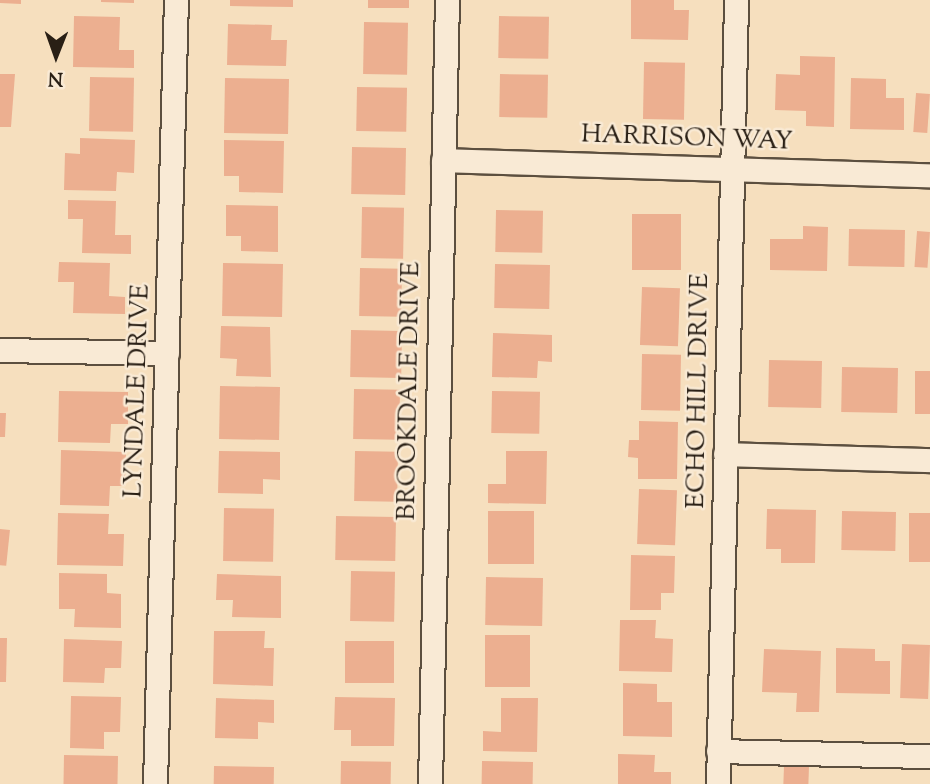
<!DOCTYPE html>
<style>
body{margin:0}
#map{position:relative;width:930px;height:784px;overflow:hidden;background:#f6dfbe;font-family:"Sorts Mill Goudy",serif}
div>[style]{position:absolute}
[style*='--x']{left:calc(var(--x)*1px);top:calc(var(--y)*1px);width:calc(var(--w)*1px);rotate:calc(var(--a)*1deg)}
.building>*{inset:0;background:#ecaf90;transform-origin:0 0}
.roads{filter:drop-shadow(2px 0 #5c4f3f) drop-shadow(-2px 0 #5c4f3f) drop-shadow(0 2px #5c4f3f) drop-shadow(0 -2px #5c4f3f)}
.minor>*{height:23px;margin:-11.5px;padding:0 11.5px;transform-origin:11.5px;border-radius:11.5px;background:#f9ead5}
span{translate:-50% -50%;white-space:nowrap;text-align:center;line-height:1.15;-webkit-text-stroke:5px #f9ead5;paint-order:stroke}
.street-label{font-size:26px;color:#291f15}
.north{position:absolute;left:21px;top:21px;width:70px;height:70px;-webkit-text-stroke:5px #f9ead5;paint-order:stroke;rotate:181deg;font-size:19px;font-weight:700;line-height:28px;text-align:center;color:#291f15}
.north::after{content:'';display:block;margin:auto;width:24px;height:32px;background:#291f15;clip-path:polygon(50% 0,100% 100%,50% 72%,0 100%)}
</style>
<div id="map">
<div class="building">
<i style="clip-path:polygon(0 0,21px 0,21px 4px,0 3px)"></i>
<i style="clip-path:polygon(101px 0,134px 0,134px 3px,101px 2px)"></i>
<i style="clip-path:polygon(230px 0,293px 0,293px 7px,230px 6px)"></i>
<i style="left:368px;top:0;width:41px;height:8px"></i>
<i style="clip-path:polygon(631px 0,674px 0,674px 10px,689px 10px,688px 40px,631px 39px)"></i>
<i style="clip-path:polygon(74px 16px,120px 17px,119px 50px,134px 50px,134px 68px,73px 67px)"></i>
<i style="left:499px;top:16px;width:50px;height:42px;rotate:1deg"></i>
<i style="left:364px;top:22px;width:44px;height:52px;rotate:1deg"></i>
<i style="clip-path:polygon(228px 24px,272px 25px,271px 40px,287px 40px,286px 66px,227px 65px)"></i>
<i style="clip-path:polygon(800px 56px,835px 57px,834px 127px,806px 126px,806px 111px,775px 110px,776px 74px,800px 75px)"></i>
<i style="left:644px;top:62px;width:41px;height:57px;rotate:1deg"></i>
<i style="clip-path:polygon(0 74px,15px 74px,11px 127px,0 127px)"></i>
<i style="left:500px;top:74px;width:48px;height:43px;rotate:1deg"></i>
<i style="left:90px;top:77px;width:44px;height:54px;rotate:1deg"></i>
<i style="left:225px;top:78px;width:64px;height:55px;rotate:1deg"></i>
<i style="clip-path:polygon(851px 78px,886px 79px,886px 98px,904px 98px,904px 130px,850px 129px)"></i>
<i style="left:357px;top:87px;width:50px;height:44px;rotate:1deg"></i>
<i style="left:916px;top:93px;width:14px;height:39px;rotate:4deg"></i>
<i style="clip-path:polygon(80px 138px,135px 140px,134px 173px,117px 172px,116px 191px,64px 190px,65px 153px,80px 154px)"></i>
<i style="clip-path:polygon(224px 140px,284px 141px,283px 193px,239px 192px,239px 176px,224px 176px)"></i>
<i style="left:352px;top:147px;width:54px;height:47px;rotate:1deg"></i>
<i style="clip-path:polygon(68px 200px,116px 201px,115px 235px,131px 235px,131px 254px,82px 253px,83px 219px,68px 219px)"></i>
<i style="clip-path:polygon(226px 205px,278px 206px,278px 252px,241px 251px,241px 236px,226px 236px)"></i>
<i style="left:362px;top:207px;width:42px;height:51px;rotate:1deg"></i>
<i style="left:496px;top:210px;width:47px;height:42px;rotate:1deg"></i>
<i style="left:632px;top:214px;width:49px;height:56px"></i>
<i style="clip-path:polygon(803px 226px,828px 227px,827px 271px,770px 270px,770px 239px,803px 239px)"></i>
<i style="left:849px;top:229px;width:56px;height:37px;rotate:1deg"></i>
<i style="left:917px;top:231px;width:13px;height:36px;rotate:4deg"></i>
<i style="clip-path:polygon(59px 262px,110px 263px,109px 296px,125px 297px,125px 314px,73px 313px,74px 282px,58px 282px)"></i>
<i style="left:223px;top:263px;width:60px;height:53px;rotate:1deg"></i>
<i style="left:495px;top:264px;width:55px;height:44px;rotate:1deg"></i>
<i style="left:360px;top:268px;width:42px;height:48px;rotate:1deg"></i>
<i style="left:642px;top:287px;width:38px;height:58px;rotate:2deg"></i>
<i style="clip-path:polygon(221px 326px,270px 327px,271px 377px,236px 376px,237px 359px,220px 358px)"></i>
<i style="left:351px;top:330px;width:51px;height:47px;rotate:1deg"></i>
<i style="clip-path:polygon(493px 333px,552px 335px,552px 362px,538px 361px,537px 378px,492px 377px)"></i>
<i style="left:642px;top:354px;width:39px;height:56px;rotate:1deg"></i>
<i style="left:769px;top:360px;width:53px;height:47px;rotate:1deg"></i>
<i style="left:842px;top:367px;width:56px;height:45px;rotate:1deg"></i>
<i style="left:915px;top:371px;width:15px;height:43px"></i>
<i style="left:220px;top:386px;width:60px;height:53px;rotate:1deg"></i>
<i style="left:354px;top:389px;width:46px;height:50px;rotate:1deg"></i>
<i style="clip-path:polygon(59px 391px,128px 392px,128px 424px,111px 424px,110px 443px,58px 442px)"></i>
<i style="left:492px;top:391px;width:48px;height:42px;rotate:1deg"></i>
<i style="clip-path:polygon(0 413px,6px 413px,5px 437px,0 437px)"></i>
<i style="clip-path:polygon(639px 421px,678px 422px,677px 479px,638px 479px,638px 458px,628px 457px,629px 440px,639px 440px)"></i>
<i style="clip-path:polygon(61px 450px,126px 452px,125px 486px,110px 486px,109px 506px,60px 505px)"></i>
<i style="clip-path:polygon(219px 451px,280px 452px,280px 480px,263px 479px,263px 494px,218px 493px)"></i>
<i style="left:355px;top:451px;width:43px;height:50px;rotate:1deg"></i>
<i style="clip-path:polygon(506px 451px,547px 451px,546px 504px,488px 503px,488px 484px,506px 484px)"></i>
<i style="left:639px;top:489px;width:38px;height:55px;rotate:2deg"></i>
<i style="left:224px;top:508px;width:50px;height:53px;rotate:1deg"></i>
<i style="clip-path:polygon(767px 509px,816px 510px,815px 563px,781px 563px,781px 549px,766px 549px)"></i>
<i style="left:488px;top:511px;width:46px;height:53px"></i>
<i style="left:842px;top:511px;width:54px;height:39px;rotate:1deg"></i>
<i style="clip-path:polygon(58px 513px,109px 514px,108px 534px,124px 534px,123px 566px,57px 565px)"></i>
<i style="left:909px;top:513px;width:21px;height:49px"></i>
<i style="left:336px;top:516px;width:60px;height:44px;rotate:1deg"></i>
<i style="left:0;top:529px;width:10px;height:36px;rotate:6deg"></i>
<i style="clip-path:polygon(631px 555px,675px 556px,674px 593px,661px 593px,661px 610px,630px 610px)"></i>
<i style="left:351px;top:571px;width:44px;height:50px;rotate:1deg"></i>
<i style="clip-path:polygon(59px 573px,107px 574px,107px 593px,121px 594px,121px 628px,74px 627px,75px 609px,59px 609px)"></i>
<i style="clip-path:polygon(217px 574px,281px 576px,281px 618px,232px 617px,233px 600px,216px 600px)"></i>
<i style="left:486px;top:577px;width:57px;height:48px;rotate:1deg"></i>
<i style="clip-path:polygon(620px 620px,656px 620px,655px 638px,673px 639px,672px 672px,619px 671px)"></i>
<i style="clip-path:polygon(214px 631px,265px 631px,264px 648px,274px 648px,273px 686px,213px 684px)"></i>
<i style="left:485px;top:635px;width:45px;height:52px"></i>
<i style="clip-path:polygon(0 638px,7px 638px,6px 682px,0 682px)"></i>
<i style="clip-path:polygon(64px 639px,122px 641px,121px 668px,105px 668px,104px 683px,63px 682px)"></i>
<i style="left:345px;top:641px;width:49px;height:42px"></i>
<i style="left:902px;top:644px;width:28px;height:54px;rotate:2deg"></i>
<i style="clip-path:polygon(836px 648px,875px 649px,875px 661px,890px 661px,890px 694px,836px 693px)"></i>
<i style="clip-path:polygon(764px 649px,821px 651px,819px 712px,796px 712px,797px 693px,762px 692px)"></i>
<i style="clip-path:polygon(623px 683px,657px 684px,657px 702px,672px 702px,672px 737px,623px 736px)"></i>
<i style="clip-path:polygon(71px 696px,121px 697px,120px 732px,104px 732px,104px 749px,70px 748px)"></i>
<i style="clip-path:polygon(335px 697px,395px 698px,394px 746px,351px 746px,351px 730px,334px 730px)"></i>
<i style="clip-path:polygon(216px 698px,274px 700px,274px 723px,258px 722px,258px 739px,215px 738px)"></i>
<i style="clip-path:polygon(501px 698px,538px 698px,537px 752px,483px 751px,483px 731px,501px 732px)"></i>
<i style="clip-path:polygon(618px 754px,655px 755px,654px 772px,671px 772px,671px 784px,618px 784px)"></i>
<i style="left:64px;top:755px;width:54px;height:29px;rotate:1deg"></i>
<i style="left:341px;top:761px;width:50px;height:23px;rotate:1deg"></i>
<i style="left:482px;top:761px;width:51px;height:23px;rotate:1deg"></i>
<i style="left:214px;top:766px;width:60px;height:18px;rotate:1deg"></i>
<i style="left:784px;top:766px;width:25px;height:18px;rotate:2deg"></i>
</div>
<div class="roads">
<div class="minor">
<i style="--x:443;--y:160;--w:487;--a:1.8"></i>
<i style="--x:0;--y:350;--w:167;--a:1"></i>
<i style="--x:725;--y:454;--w:205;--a:1.7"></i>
<i style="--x:718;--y:751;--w:212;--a:1.4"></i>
<i style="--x:155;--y:784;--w:784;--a:-88.47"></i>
<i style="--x:430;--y:784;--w:784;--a:-88.76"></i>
<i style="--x:718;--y:784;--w:784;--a:-88.68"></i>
</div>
</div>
<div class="street-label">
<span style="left:687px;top:139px;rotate:2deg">HARRISON WAY</span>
<span style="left:138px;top:391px;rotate:-88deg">LYNDALE DRIVE</span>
<span style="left:410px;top:391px;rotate:-89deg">BROOKDALE DRIVE</span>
<span style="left:699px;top:391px;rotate:-89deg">ECHO HILL DRIVE</span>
</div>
<div class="north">N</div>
</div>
